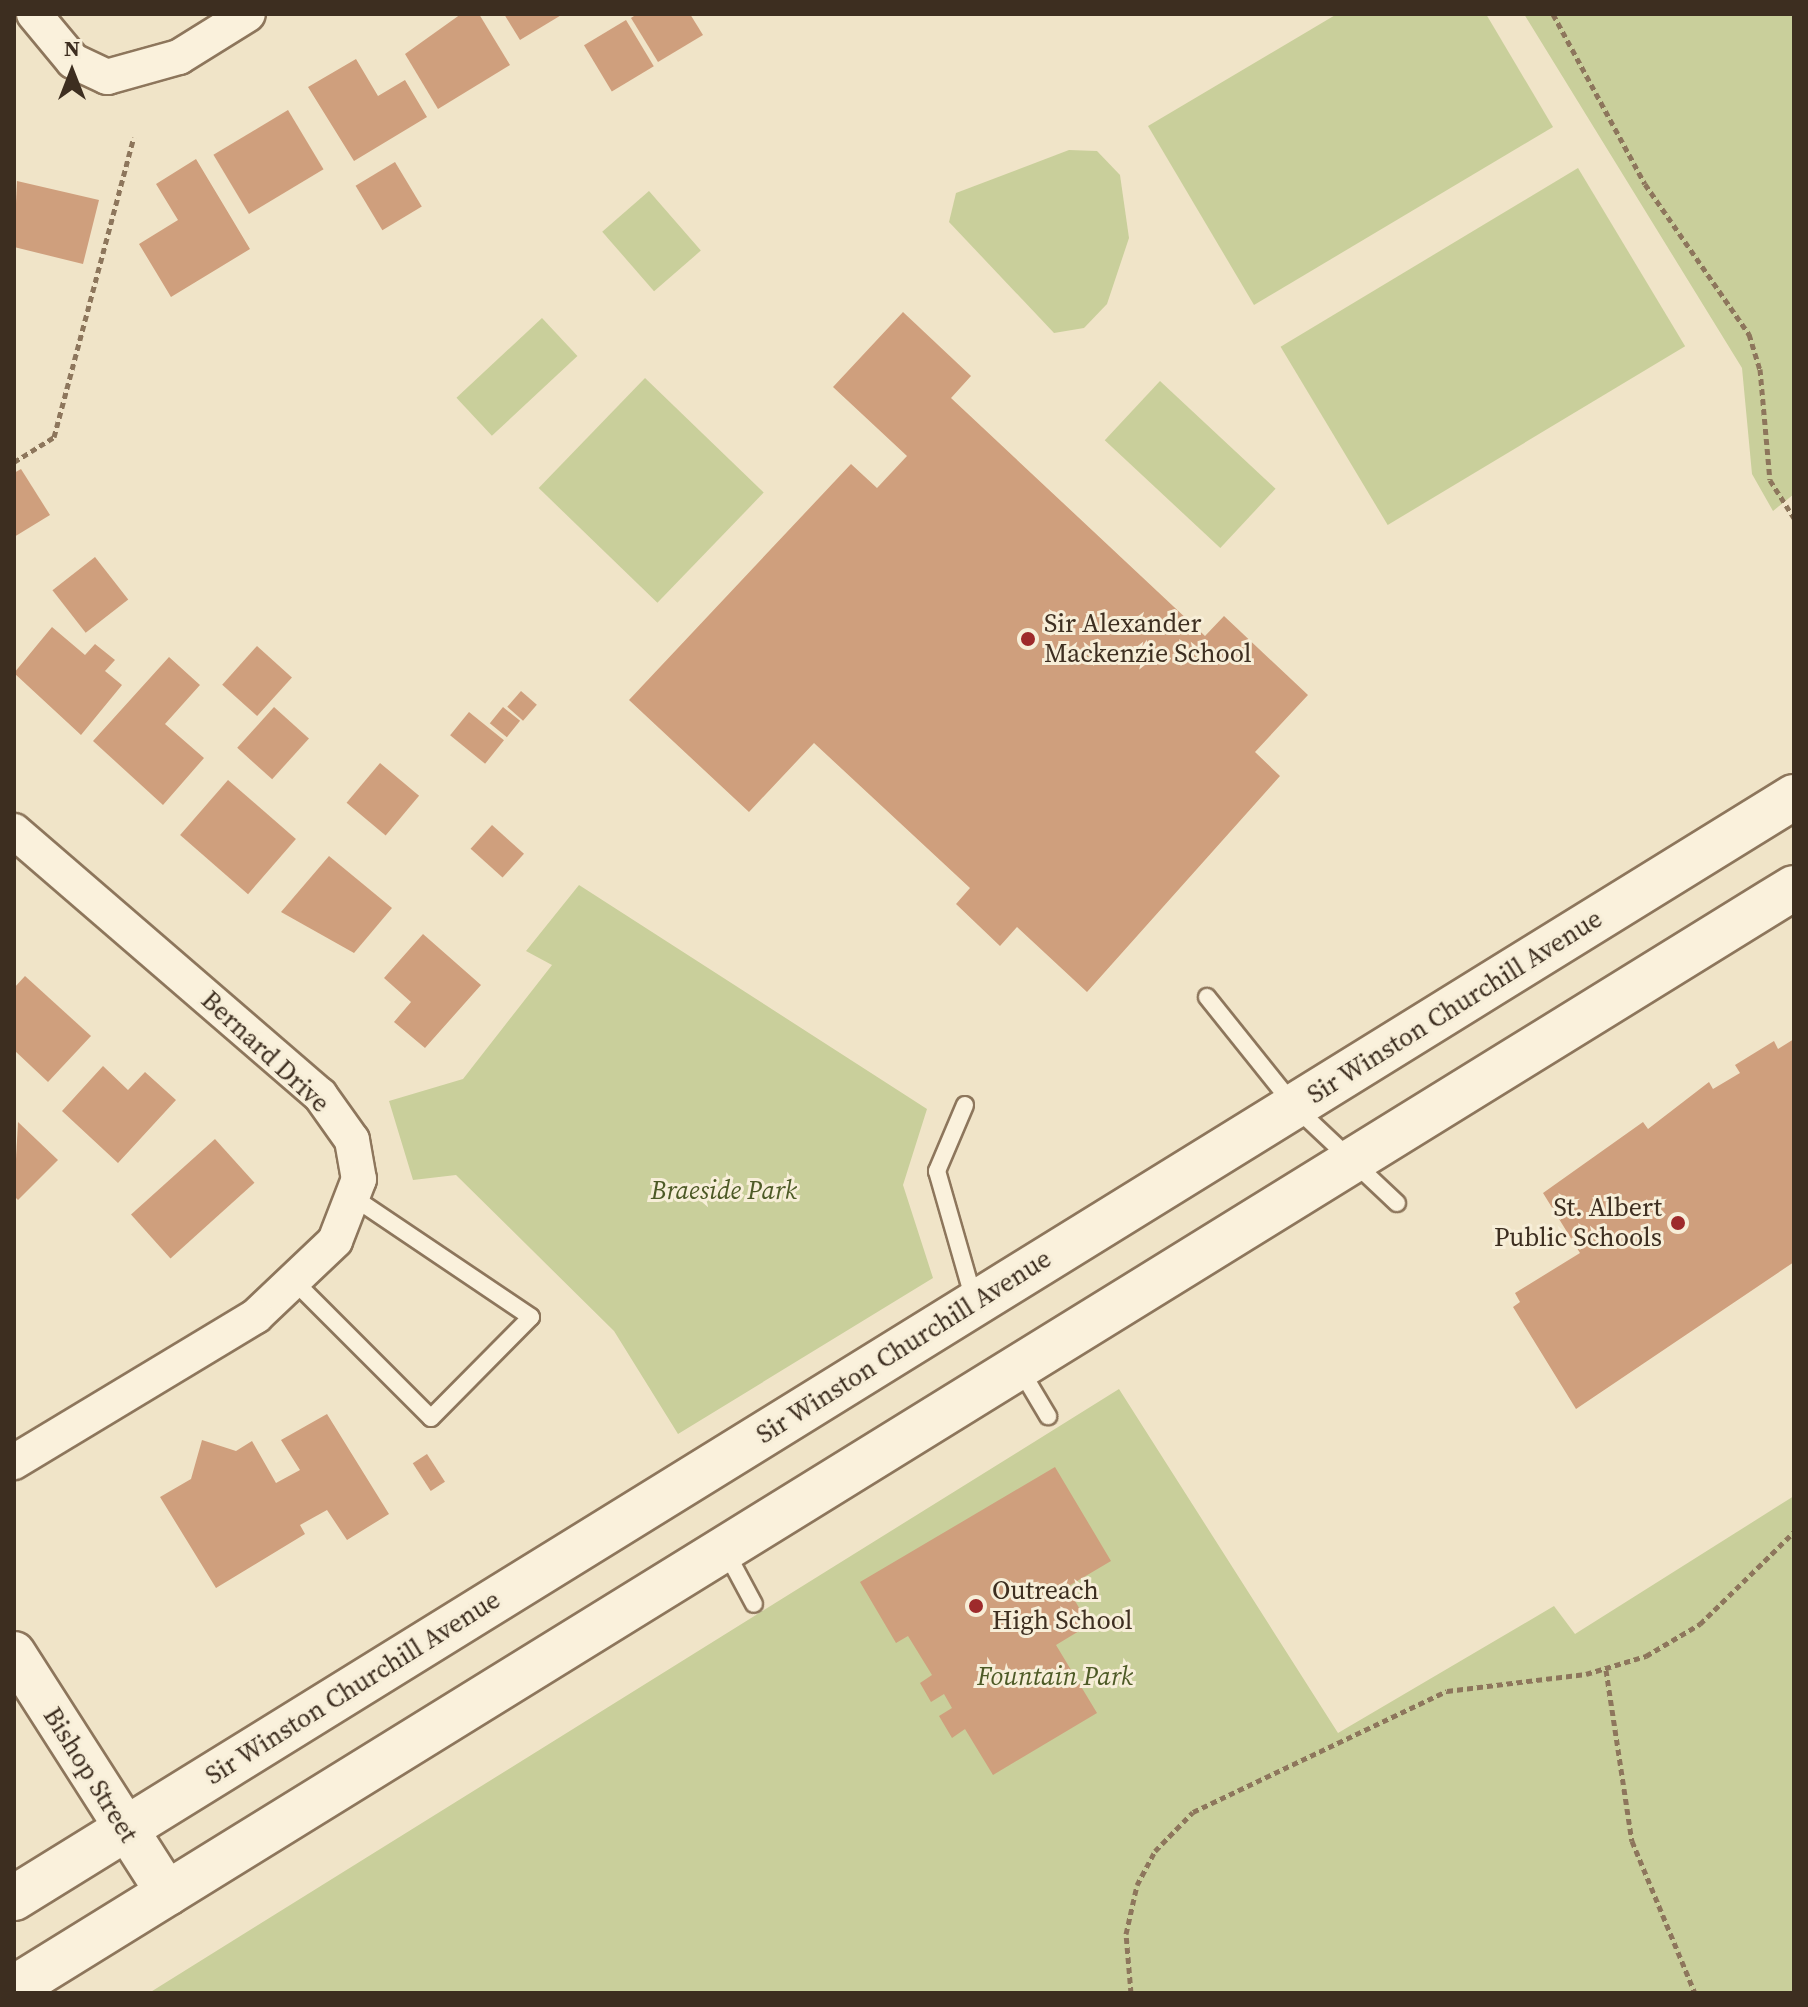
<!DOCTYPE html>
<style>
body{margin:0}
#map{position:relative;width:1808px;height:2007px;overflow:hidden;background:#f0e4c8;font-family:"Source Serif 4",serif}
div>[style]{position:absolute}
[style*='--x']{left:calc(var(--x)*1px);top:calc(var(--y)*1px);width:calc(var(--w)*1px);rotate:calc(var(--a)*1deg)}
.green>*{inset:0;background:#c9cf9b;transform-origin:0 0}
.building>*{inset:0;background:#cf9f7d;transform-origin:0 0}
.path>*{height:5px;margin-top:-2.5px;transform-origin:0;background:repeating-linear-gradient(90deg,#8d765c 0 6px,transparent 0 10px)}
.roads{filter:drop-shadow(2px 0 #8d765c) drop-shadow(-2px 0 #8d765c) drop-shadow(0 2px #8d765c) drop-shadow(0 -2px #8d765c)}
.service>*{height:16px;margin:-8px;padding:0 8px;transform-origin:8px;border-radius:8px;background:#faf1dc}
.minor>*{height:34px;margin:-17px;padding:0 17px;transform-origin:17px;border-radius:17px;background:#faf1dc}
.tertiary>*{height:42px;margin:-21px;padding:0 21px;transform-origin:21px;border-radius:21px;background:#faf1dc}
.secondary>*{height:44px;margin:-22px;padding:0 22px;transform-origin:22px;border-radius:22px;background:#faf1dc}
.dots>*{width:22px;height:22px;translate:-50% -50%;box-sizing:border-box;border:4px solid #f7eed8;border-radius:50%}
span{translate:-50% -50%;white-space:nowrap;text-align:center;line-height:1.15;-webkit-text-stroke:6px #f7eed8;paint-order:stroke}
.poi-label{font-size:26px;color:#3d2e20}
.left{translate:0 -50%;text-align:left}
.right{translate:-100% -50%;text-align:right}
.street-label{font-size:26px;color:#3d2e20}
.park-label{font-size:26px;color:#4d5a26;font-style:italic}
.frame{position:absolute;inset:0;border:16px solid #3d2e20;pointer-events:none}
.north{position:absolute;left:32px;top:32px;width:80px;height:80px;-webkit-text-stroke:6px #f7eed8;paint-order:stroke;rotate:0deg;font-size:22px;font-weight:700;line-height:32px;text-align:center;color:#3d2e20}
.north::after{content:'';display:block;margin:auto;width:28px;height:36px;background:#3d2e20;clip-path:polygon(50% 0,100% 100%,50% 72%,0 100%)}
</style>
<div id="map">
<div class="green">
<i style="clip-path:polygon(1337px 14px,1486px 14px,1553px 127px,1254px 305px,1148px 126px)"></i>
<i style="clip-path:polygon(1524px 14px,1794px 14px,1794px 494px,1773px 511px,1752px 474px,1742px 368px)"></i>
<i style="clip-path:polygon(1069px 150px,1097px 151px,1120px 175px,1129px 238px,1107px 304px,1084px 328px,1054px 333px,949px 222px,956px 193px)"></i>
<i style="left:1578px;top:168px;width:208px;height:347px;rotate:59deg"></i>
<i style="left:649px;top:191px;width:79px;height:62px;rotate:49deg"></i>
<i style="left:542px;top:318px;width:52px;height:117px;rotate:47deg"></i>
<i style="left:645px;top:378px;width:165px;height:153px;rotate:44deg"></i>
<i style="left:1160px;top:381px;width:158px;height:81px;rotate:43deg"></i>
<i style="clip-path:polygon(579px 885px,927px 1109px,903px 1185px,933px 1278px,678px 1434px,614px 1331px,456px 1175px,413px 1180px,389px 1101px,463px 1079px,552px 965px,526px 951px)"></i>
<i style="clip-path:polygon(1119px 1389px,1338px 1733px,1554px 1606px,1575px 1634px,1794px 1496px,1794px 1993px,149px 1993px)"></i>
</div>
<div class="building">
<i style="clip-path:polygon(461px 14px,479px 14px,510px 65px,438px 109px,405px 54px)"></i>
<i style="clip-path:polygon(504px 14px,563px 14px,520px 40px)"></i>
<i style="clip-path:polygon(637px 14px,690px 14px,703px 35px,658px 62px,631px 18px)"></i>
<i style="left:626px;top:20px;width:54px;height:49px;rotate:59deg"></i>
<i style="clip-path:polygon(356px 59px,378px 96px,405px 80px,427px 117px,354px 161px,308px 87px)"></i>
<i style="left:288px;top:110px;width:69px;height:87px;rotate:59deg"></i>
<i style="clip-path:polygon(196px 159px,250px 249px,171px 297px,139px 244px,178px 220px,156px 184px)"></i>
<i style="left:395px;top:162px;width:52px;height:46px;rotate:59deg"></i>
<i style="clip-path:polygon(17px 181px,99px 200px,83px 264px,14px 247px)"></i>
<i style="clip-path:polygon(903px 312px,971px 376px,951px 398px,1205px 636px,1224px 616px,1308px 695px,1255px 752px,1280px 776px,1087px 992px,1017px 927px,1000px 946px,956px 904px,970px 888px,814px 743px,749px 812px,629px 700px,851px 464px,877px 488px,907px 456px,833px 387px)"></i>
<i style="clip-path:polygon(21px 469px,50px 515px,14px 537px,14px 473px)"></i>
<i style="left:95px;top:557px;width:54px;height:54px;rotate:52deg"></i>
<i style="clip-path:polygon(52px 627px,85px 655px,95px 644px,115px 660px,105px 671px,122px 685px,81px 735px,14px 673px)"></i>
<i style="left:257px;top:646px;width:47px;height:52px;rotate:42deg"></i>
<i style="clip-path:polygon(169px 657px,200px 685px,165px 724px,204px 758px,163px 805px,93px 741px)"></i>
<i style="left:521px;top:691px;width:21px;height:21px;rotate:41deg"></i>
<i style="left:274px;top:707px;width:47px;height:55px;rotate:42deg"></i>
<i style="left:503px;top:707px;width:22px;height:21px;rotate:39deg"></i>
<i style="left:469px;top:712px;width:45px;height:30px;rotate:39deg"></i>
<i style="left:380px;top:763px;width:51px;height:52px;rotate:40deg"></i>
<i style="left:228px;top:780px;width:90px;height:73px;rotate:41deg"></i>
<i style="left:492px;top:825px;width:43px;height:32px;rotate:42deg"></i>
<i style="clip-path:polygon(329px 856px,392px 908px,354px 953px,281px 912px)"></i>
<i style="clip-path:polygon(423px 934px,481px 985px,425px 1048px,394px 1022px,411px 1002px,384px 978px)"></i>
<i style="clip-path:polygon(25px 976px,91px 1036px,48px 1082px,14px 1050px,14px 988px)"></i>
<i style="clip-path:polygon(1794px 1039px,1794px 1262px,1576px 1409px,1513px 1307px,1520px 1302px,1515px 1293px,1580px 1253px,1543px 1193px,1643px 1122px,1648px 1129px,1709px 1082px,1713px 1089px,1740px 1073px,1735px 1065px,1774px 1041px,1778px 1049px)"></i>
<i style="clip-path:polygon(103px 1066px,128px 1090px,145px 1072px,176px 1100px,118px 1163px,62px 1111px)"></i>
<i style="clip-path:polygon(18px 1122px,58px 1160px,18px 1200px,14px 1196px)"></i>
<i style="left:215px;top:1139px;width:59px;height:113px;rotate:48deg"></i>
<i style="clip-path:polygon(327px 1414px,389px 1514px,347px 1540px,327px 1510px,300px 1525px,305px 1534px,216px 1588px,160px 1497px,191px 1479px,202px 1440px,236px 1451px,252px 1441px,276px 1483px,300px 1470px,281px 1440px)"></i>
<i style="left:427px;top:1454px;width:33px;height:17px;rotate:57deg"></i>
<i style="clip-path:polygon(1055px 1467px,1111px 1561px,1067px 1587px,1089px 1625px,1056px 1645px,1097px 1713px,993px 1775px,965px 1729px,952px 1738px,939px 1716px,952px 1708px,944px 1694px,931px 1702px,920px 1683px,932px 1675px,908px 1636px,896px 1643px,860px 1582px)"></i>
</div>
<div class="path">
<i style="--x:1553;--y:14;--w:193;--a:61.6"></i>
<i style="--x:1645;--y:184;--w:183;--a:55.3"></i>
<i style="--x:1749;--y:334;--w:37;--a:73"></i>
<i style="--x:1760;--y:369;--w:111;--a:84.9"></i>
<i style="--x:1770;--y:480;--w:45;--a:57.7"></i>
<i style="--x:14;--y:462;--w:47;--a:-32"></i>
<i style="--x:54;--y:437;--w:310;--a:-75.1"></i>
<i style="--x:1606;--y:1670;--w:173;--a:81.4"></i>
<i style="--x:1632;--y:1841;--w:165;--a:67.5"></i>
<i style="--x:1131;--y:1993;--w:59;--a:-94.8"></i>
<i style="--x:1126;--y:1934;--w:50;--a:-77.3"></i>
<i style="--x:1137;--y:1885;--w:38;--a:-62"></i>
<i style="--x:1155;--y:1851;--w:54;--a:-45.7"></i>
<i style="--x:1193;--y:1812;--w:281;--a:-25.5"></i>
<i style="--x:1447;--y:1691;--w:140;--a:-7"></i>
<i style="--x:1586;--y:1674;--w:63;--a:-16.7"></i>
<i style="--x:1646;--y:1656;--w:63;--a:-30.7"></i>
<i style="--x:1700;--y:1624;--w:132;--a:-44.4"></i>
</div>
<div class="roads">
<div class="service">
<i style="--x:1207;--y:997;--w:141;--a:51.3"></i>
<i style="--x:1295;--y:1107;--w:140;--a:43.3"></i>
<i style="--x:965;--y:1105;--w:72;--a:113"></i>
<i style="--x:937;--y:1171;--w:134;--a:74"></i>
<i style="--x:293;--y:1280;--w:195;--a:45"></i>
<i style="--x:431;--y:1418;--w:142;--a:-45.3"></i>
<i style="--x:531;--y:1317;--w:211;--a:-146"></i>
<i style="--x:1020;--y:1369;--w:55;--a:59.2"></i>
<i style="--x:725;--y:1550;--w:61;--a:61.8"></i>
</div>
<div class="minor">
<i style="--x:34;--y:14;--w:61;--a:50.3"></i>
<i style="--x:73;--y:61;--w:38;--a:25"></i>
<i style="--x:107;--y:77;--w:75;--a:-15.5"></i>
<i style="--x:179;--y:57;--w:81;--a:-31.9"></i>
<i style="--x:14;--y:831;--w:404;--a:40.8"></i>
<i style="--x:320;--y:1095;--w:55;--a:54.6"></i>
<i style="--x:352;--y:1140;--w:40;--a:80"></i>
<i style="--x:359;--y:1179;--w:66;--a:111.2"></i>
<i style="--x:335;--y:1241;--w:109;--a:136.5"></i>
<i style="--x:256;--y:1316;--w:283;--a:148.9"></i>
</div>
<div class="tertiary">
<i style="--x:14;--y:1653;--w:286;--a:57.4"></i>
</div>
<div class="secondary">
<i style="--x:14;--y:1898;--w:2093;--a:-31.74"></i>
<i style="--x:14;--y:1988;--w:2092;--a:-31.72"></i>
</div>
</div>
<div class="dots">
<i style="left:1028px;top:639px;background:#9e2a2b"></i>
<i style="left:1678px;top:1223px;background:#9e2a2b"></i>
<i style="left:976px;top:1606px;background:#9e2a2b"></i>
</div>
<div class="poi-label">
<span class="left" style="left:1044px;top:639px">Sir Alexander<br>Mackenzie School</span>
<span class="right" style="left:1662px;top:1223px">St. Albert<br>Public Schools</span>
<span class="left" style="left:992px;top:1606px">Outreach<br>High School</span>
</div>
<div class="street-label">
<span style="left:1455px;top:1007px;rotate:-32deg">Sir Winston Churchill Avenue</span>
<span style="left:265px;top:1052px;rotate:43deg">Bernard Drive</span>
<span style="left:904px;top:1347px;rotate:-32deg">Sir Winston Churchill Avenue</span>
<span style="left:353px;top:1688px;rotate:-32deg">Sir Winston Churchill Avenue</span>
<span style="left:90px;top:1775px;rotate:58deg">Bishop Street</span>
</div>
<div class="park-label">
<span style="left:724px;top:1191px">Braeside Park</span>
<span style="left:1055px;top:1677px">Fountain Park</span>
</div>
<div class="frame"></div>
<div class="north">N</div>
</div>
